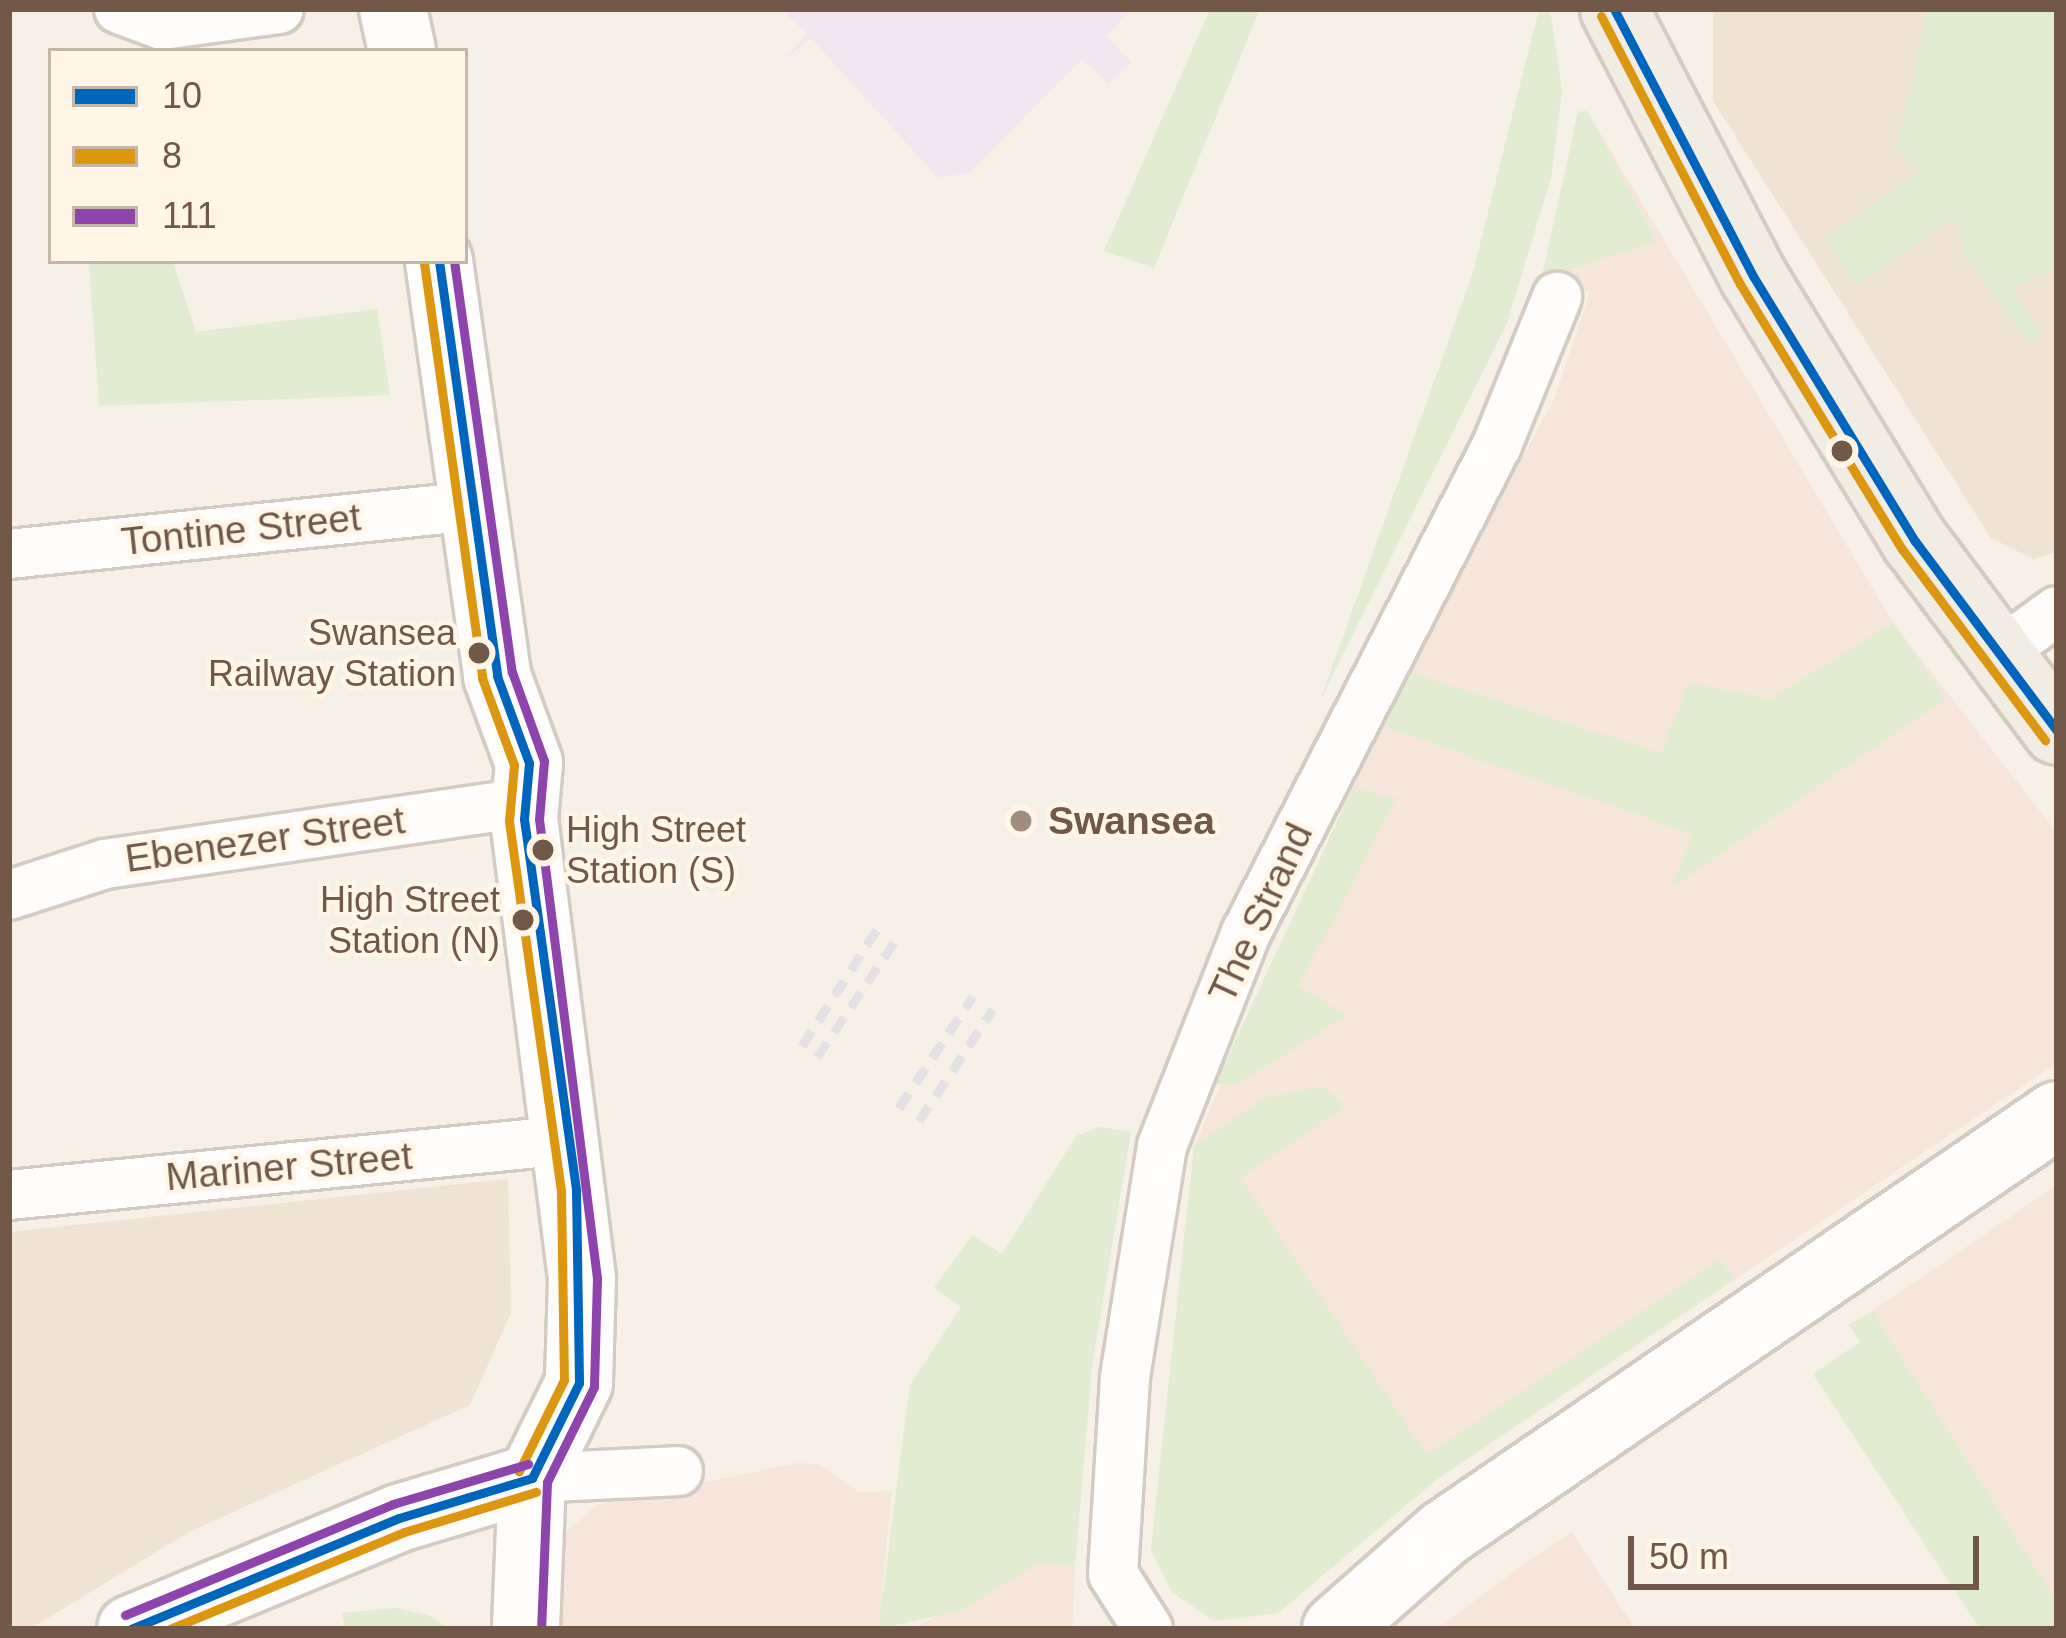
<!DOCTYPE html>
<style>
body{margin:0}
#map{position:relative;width:2066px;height:1638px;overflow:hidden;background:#f6f0e7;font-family:Arial,sans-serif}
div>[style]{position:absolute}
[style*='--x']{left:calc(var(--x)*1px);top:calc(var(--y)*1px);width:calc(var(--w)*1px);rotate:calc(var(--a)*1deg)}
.residential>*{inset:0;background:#efe3d4}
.commercial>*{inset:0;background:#f6e5da}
.education>*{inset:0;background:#f2e6f0}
.green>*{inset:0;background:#e1ecd2}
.roads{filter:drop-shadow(3px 0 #d4cbc2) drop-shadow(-3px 0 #d4cbc2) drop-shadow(0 3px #d4cbc2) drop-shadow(0 -3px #d4cbc2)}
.street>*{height:48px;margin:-24px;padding:0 24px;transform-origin:24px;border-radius:24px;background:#fefdfb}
.secondary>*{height:66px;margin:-33px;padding:0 33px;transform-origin:33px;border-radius:33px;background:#fefdfb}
.primary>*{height:66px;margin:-33px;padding:0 33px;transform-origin:33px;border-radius:33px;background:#f2ede4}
.rail>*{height:9px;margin-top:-4.5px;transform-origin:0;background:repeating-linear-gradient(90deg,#e3e1e3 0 18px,transparent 0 30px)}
.bus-1>*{height:9px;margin:-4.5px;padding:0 4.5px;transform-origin:4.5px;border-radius:4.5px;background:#0065bd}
.bus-2>*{height:9px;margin:-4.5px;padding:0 4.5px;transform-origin:4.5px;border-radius:4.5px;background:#dc960f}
.bus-3>*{height:9px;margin:-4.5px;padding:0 4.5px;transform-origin:4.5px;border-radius:4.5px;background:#8e44ad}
.dots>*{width:33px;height:33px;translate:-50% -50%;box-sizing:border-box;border:6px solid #fff6e7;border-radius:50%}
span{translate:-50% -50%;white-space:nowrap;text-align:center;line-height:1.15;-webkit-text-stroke:9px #fff6e7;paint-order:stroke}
.bus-label{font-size:36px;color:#725849}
.right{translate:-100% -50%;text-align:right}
.left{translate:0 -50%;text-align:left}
.street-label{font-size:39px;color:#725849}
.poi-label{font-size:39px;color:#725849;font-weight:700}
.frame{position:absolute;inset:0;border:12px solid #725849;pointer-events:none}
.legend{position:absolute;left:48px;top:48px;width:420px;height:216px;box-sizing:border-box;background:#fff6e7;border:3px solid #c7b7a8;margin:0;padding:15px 21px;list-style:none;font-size:36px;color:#725849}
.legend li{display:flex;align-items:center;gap:24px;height:60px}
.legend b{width:60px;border:3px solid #c7b7a8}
.scale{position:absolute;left:1628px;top:1536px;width:351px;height:54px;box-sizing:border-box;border:6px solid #725849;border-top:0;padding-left:15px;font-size:36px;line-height:42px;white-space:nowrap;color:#725849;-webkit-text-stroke:9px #fff6e7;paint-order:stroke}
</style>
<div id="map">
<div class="residential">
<i style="clip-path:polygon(1713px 9px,2057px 9px,2057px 552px,2033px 559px,1991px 538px,1713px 101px)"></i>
<i style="clip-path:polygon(508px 1179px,511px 1313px,470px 1405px,189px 1532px,30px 1629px,9px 1629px,9px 1232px)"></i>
</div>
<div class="commercial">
<i style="clip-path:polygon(1587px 111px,1893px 623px,2057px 833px,2057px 1063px,1436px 1480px,1278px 1613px,1214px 1621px,1172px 1592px,1151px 1550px,1194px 1146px,1379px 725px,1555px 397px,1590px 292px,1542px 277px,1578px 112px)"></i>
<i style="clip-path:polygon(2057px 1185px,2057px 1602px,1872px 1311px)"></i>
<i style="clip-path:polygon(798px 1463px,821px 1465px,859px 1492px,892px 1491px,878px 1629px,558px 1629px,563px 1534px,597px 1505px)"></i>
<i style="clip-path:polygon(1572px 1532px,1635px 1629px,1436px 1629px,1527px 1562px)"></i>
<i style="clip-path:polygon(1039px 1563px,1075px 1566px,1072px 1629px,912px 1629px)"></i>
</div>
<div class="education">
<i style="clip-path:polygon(781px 9px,1132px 9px,1106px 36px,1131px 62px,1109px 84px,1082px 59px,968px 174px,937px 177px,811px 38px,780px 63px,807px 34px)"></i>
</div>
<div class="green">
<i style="clip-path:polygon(1210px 9px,1260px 9px,1154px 268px,1104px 251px)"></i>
<i style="clip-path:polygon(1539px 9px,1550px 9px,1562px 91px,1551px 178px,1507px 323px,1320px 701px,1473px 272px)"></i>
<i style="clip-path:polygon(1928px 9px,2057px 9px,2057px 269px,2010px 287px,2041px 334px,2029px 344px,1966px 257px,1954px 218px,1856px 285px,1824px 239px,1920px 170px,1896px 148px)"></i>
<i style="clip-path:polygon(1587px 111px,1657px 242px,1542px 277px,1578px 112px)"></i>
<i style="clip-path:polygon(89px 261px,188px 261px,174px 265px,196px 332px,377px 309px,390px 395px,99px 406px)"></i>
<i style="clip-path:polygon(1893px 623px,1945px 699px,1671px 888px,1693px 834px,1379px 725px,1405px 671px,1661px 753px,1689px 683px,1770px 699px)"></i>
<i style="clip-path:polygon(1353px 788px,1397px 797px,1298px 987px,1348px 1015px,1238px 1083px,1215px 1084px)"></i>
<i style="clip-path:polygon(1323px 1086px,1345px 1107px,1240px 1178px,1427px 1455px,1720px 1259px,1734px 1279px,1436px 1480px,1278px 1613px,1214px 1621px,1172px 1592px,1151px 1550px,1194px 1146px,1263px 1098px)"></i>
<i style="clip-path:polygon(1100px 1127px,1131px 1132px,1092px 1366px,1075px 1566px,1039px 1563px,960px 1611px,878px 1629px,910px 1385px,961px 1307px,934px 1288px,972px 1235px,1002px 1254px,1076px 1136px)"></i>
<i style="clip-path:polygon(1872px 1311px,2057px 1602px,2057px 1629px,1980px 1629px,1813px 1374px,1860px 1342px,1849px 1325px)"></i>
<i style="clip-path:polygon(395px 1608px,428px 1615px,450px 1629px,345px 1629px,342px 1613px)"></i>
</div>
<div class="roads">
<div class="street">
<i style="--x:119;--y:9;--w:46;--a:20.4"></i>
<i style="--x:162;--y:25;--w:118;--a:-7.8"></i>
<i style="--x:9;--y:554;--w:467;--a:-5.9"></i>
<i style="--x:1997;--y:655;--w:74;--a:-36.3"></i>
<i style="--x:9;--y:895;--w:101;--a:-17.9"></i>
<i style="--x:105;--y:864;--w:424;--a:-8.3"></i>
<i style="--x:9;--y:1195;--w:562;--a:-5.62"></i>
<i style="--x:532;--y:1478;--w:146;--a:-2.7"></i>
<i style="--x:1148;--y:1629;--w:65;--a:-122.5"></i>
<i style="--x:1113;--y:1574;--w:197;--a:-86.5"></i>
<i style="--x:1125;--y:1377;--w:234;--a:-80.9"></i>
<i style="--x:1162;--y:1146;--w:229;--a:-68.5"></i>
<i style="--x:1246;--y:933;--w:549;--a:-62.78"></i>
<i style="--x:1497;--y:445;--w:160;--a:-67.9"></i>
</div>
<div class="secondary">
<i style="--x:393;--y:9;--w:43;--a:77.9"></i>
<i style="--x:439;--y:261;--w:419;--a:82"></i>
<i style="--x:497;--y:676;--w:93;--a:69.8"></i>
<i style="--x:529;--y:763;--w:56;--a:95.1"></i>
<i style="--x:524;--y:819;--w:464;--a:82.8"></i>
<i style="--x:582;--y:1279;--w:104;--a:91.7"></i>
<i style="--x:579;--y:1383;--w:106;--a:116.3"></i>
<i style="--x:532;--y:1478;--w:151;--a:92.3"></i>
<i style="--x:131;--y:1629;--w:290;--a:-22.5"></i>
<i style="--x:399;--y:1518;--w:139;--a:-16.7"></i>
<i style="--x:1336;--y:1629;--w:145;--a:-41.4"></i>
<i style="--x:1445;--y:1533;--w:741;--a:-34.33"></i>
</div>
<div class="primary">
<i style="--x:1614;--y:9;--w:301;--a:62.5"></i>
<i style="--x:1753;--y:276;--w:311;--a:58.6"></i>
<i style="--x:1915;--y:541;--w:237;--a:53.2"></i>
</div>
</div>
<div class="rail">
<i style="--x:802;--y:1046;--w:139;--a:-57.3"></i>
<i style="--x:817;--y:1057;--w:145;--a:-56"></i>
<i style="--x:899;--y:1108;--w:134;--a:-56.5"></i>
<i style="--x:919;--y:1121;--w:134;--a:-56.5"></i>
</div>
<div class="bus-1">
<i style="--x:1614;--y:9;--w:301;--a:62.5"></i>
<i style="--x:1753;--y:276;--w:311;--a:58.6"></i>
<i style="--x:1915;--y:541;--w:237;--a:53.2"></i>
<i style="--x:439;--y:261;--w:419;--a:82"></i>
<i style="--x:497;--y:676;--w:93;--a:69.8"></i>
<i style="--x:529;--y:763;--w:56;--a:95.1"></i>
<i style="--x:524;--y:819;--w:375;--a:82"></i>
<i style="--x:576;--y:1190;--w:193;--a:89.1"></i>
<i style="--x:579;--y:1383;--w:106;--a:116.3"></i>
<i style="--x:131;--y:1629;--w:290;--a:-22.5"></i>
<i style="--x:399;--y:1518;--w:139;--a:-16.7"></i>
</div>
<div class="bus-2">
<i style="--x:1601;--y:16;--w:302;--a:62.6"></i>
<i style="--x:1740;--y:284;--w:311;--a:58.6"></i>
<i style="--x:1902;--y:549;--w:239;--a:53.2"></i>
<i style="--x:424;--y:263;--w:419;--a:82"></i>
<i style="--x:482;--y:678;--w:93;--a:69.8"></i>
<i style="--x:514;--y:765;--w:56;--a:95.1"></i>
<i style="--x:509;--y:821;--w:374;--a:82"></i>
<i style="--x:561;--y:1191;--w:189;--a:89.1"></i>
<i style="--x:564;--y:1380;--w:102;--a:116.3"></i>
<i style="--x:170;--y:1629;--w:253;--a:-22.5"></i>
<i style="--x:404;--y:1532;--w:138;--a:-16.9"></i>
</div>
<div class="bus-3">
<i style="--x:454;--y:261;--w:415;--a:82"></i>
<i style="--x:512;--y:672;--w:95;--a:70.2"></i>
<i style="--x:544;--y:761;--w:58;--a:94.9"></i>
<i style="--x:539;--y:819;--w:463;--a:82.8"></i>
<i style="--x:597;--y:1278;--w:109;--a:91.6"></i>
<i style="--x:594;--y:1387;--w:106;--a:116.3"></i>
<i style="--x:547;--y:1482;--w:147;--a:92.3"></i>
<i style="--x:125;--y:1615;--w:290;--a:-22.5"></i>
<i style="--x:393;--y:1504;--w:141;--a:-16.5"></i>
</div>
<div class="dots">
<i style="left:1842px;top:451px;background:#725849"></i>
<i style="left:479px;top:653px;background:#725849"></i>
<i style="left:1021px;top:821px;background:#a08d80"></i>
<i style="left:543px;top:850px;background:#725849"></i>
<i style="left:523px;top:920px;background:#725849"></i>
</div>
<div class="bus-label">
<span class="right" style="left:456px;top:653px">Swansea<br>Railway Station</span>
<span class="left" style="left:566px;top:850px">High Street<br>Station (S)</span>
<span class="right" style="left:500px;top:920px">High Street<br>Station (N)</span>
</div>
<div class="street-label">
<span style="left:241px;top:530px;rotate:-6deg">Tontine Street</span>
<span style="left:265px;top:840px;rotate:-8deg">Ebenezer Street</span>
<span style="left:1261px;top:913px;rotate:-65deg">The Strand</span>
<span style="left:289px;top:1167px;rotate:-5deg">Mariner Street</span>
</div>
<div class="poi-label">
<span class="left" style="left:1048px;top:821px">Swansea</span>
</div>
<div class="frame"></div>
<ul class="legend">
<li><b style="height:15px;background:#0065bd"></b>10</li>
<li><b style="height:15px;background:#dc960f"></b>8</li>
<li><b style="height:15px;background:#8e44ad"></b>111</li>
</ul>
<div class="scale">50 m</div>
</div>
